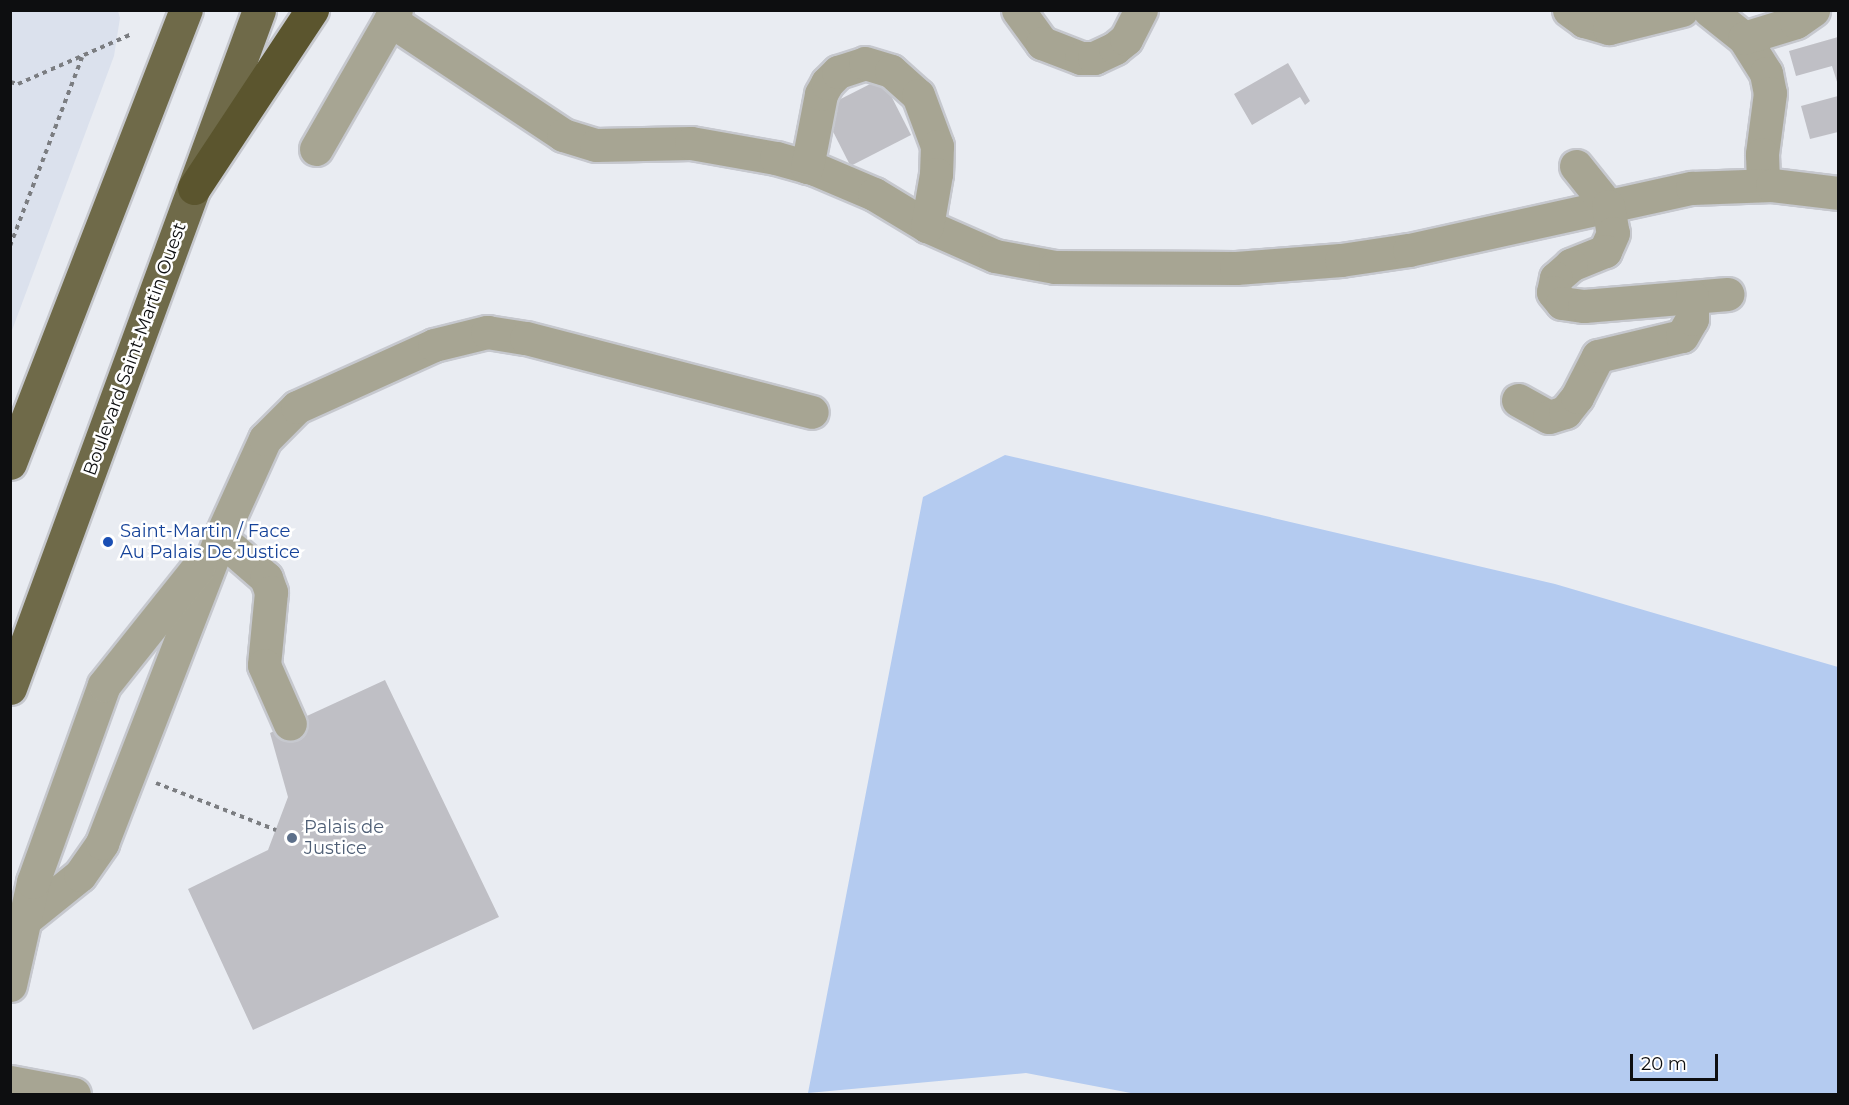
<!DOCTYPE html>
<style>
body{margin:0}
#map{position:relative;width:1849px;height:1105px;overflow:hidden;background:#e9ecf2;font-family:Montserrat,sans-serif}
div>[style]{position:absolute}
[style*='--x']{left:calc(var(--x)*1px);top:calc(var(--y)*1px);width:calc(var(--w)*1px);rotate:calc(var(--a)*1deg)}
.built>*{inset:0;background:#dbe1ed}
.water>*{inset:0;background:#b4cbf0}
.building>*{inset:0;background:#bfbfc5;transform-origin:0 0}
.path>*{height:4px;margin-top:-2px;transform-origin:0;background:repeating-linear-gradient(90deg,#7b7d81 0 4.5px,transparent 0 9px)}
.roads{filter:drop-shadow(2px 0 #c6c8ce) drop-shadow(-2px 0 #c6c8ce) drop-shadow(0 2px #c6c8ce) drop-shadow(0 -2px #c6c8ce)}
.minor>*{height:33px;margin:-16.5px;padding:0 16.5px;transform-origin:16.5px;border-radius:16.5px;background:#a7a593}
.major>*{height:33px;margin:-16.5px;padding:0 16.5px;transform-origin:16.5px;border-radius:16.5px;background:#6f6a49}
.highway>*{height:33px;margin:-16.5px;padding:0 16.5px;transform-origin:16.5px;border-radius:16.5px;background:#5b552e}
.dots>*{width:16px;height:16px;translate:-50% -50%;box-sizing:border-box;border:3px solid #fff;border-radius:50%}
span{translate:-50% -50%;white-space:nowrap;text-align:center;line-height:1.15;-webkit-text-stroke:5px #fff;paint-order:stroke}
.street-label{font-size:18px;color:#0d0e10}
.transit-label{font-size:18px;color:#164399}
.left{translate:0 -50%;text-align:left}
.service-label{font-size:18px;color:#4e5e75}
.frame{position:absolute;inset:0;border:12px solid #0d0e10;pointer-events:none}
.scale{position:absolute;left:1630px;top:1054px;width:88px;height:27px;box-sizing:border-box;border:3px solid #0d0e10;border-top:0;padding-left:8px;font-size:18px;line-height:21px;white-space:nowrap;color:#0d0e10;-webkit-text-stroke:4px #fff;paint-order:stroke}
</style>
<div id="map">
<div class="built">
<i style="clip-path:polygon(11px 10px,118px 11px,120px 18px,114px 56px,11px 333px)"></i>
</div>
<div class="water">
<i style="clip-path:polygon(1005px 455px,1555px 584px,1838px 667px,1838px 1094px,1136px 1094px,1026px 1073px,808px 1093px,923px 497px)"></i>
</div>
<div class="building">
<i style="clip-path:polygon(1838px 37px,1838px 85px,1832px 66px,1796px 76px,1789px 51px)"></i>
<i style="clip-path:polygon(1288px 63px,1310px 101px,1305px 105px,1300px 97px,1252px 125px,1234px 94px)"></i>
<i style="left:882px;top:78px;width:64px;height:68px;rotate:63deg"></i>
<i style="clip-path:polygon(1838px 96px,1838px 132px,1810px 139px,1801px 106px)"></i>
<i style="clip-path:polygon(385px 680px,499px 917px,253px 1030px,188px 889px,268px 850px,288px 797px,270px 733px)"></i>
</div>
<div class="path">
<i style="--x:10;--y:82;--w:8;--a:14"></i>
<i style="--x:18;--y:84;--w:124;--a:-23.7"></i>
<i style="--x:10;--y:246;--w:202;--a:-69.1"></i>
<i style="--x:156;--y:783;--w:129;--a:21.4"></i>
</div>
<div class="roads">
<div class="minor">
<i style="--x:1018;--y:10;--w:41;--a:54"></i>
<i style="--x:1042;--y:43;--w:42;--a:21"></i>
<i style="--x:1081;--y:58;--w:13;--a:0"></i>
<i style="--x:1094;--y:58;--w:23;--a:-25"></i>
<i style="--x:1115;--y:48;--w:14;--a:-39"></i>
<i style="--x:1126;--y:39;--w:33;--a:-63"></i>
<i style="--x:1569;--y:10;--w:19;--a:36"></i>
<i style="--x:1584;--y:21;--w:26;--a:16"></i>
<i style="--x:1609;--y:28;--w:75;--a:-13.9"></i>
<i style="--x:1709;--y:10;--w:45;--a:38.7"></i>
<i style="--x:1744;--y:38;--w:41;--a:57.8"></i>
<i style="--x:1766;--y:73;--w:20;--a:79"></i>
<i style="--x:1770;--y:93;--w:62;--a:97.5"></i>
<i style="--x:1762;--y:154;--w:31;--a:88"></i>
<i style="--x:390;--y:20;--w:208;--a:33.6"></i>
<i style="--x:563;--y:135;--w:34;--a:17"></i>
<i style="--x:596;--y:145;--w:95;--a:-1.2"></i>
<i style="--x:691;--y:143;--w:86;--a:10"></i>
<i style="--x:776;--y:158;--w:41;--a:15.8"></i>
<i style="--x:815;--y:169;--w:64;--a:23"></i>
<i style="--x:874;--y:194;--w:62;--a:31.1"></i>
<i style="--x:927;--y:226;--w:74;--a:23.8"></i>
<i style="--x:995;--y:256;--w:61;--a:10.4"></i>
<i style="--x:1055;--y:267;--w:181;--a:0.3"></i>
<i style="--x:1236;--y:268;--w:105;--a:-4.4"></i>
<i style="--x:1341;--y:260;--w:69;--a:-8.4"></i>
<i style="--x:1409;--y:250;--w:290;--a:-12.4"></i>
<i style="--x:1692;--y:188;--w:80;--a:-2.1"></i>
<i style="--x:1772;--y:185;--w:66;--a:6.9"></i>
<i style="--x:1744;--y:38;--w:54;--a:-17.1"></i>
<i style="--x:1796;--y:22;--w:21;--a:-35"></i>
<i style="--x:316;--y:149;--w:160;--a:-60.1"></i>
<i style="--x:1576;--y:166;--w:51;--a:51.3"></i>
<i style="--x:1608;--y:206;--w:27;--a:80"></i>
<i style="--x:1613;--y:233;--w:20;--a:114"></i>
<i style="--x:1605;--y:251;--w:37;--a:158"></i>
<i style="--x:1571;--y:265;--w:20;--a:139"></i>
<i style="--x:1556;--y:278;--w:14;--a:102"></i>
<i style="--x:1553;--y:292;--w:14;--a:51"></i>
<i style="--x:1562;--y:303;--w:22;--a:8"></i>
<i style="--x:1584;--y:306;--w:144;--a:-4.8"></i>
<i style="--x:807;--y:167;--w:74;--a:-79.1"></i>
<i style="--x:821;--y:94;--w:13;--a:-61"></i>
<i style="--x:827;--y:83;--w:16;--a:-45"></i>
<i style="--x:838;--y:72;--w:28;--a:-18"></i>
<i style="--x:865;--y:63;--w:27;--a:17"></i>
<i style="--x:891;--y:71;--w:36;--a:42"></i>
<i style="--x:918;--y:95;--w:54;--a:69.6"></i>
<i style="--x:937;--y:146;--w:28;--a:92"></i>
<i style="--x:936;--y:174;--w:53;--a:99.8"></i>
<i style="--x:1518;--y:400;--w:35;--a:29"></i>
<i style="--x:1549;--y:417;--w:17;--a:-17"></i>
<i style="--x:1565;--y:412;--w:19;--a:-51"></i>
<i style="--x:1577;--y:397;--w:46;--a:-62.9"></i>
<i style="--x:1598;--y:356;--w:86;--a:-13.4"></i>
<i style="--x:1682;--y:336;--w:20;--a:-60"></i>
<i style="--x:1692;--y:319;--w:22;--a:-90"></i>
<i style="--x:220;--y:538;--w:61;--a:41"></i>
<i style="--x:266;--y:578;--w:15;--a:70"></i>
<i style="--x:271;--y:592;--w:73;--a:95.5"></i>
<i style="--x:264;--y:665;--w:64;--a:66.2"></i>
<i style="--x:23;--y:921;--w:73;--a:-38.9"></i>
<i style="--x:80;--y:875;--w:39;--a:-55"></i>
<i style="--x:102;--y:843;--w:327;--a:-68.8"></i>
<i style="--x:220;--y:538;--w:109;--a:-65.6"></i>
<i style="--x:265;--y:439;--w:45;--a:-45"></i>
<i style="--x:297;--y:407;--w:150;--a:-24.3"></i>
<i style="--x:434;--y:345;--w:55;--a:-13.8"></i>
<i style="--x:487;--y:332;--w:39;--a:9"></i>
<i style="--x:526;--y:338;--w:295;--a:14.5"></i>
<i style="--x:10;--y:985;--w:106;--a:-77.4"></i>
<i style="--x:33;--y:882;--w:209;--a:-70.2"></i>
<i style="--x:104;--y:685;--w:152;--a:-51.4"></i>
<i style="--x:10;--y:1082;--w:65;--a:10.6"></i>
</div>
<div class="major">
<i style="--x:10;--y:463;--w:486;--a:-68.8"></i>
<i style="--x:10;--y:688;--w:722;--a:-69.83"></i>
</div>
<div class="highway">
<i style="--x:194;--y:188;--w:214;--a:-56.5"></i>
</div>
</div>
<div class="dots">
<i style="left:108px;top:542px;background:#1a4fb4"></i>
<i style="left:292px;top:838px;background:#5c6f8a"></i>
</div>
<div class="street-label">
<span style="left:135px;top:349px;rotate:-70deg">Boulevard Saint-Martin Ouest</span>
</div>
<div class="transit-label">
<span class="left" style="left:120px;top:542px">Saint-Martin / Face<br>Au Palais De Justice</span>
</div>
<div class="service-label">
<span class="left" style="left:304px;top:838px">Palais de<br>Justice</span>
</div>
<div class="frame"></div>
<div class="scale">20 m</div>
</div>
